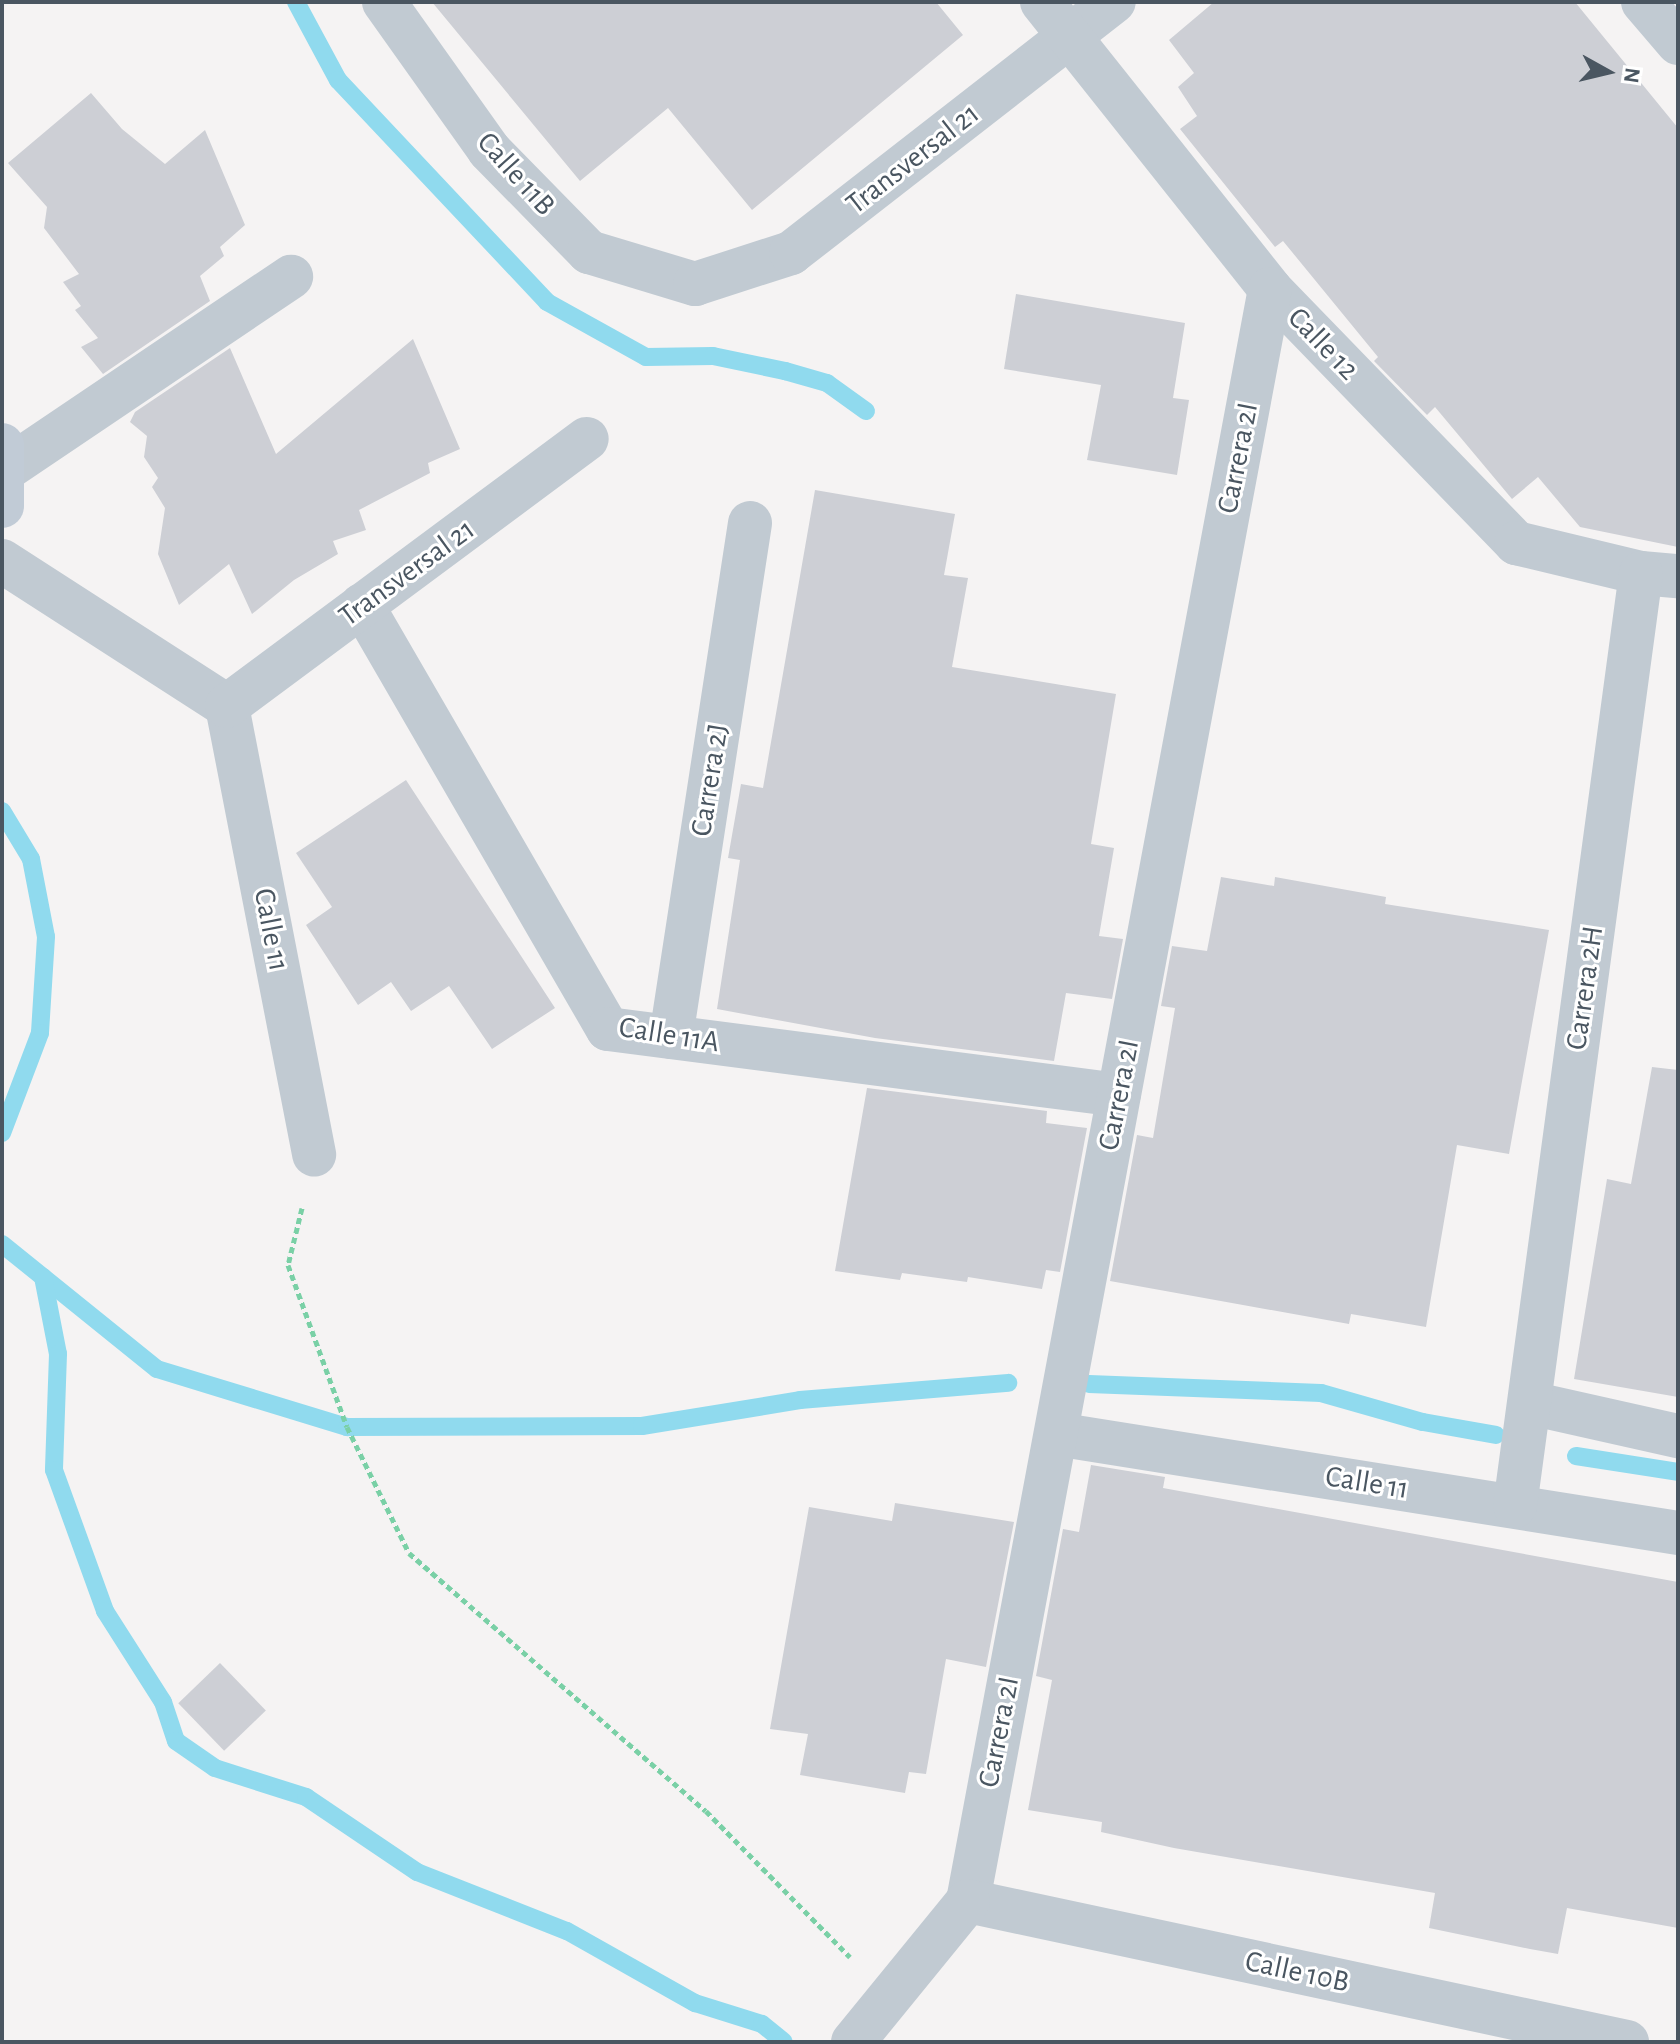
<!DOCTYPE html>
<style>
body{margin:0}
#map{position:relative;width:1680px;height:2044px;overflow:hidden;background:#f5f3f3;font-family:"Alegreya Sans",sans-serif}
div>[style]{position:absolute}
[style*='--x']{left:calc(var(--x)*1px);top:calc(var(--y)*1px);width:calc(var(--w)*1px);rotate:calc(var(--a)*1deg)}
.stream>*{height:18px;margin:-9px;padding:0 9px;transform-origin:9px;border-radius:9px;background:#90daee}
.building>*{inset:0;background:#cdcfd5;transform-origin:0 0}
.path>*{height:5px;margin-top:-2.5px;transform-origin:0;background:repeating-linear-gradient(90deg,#7ad0a6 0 6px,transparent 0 10px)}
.minor>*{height:44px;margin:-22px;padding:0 22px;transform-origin:22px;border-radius:22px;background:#c1cad2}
.secondary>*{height:44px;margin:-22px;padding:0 22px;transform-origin:22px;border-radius:22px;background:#c1cbd6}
span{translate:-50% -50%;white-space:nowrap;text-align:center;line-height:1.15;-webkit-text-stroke:6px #fff;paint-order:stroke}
.street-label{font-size:30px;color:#4a5661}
.frame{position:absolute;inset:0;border:4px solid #4a5661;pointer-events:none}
.north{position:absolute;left:1568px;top:32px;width:80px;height:80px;-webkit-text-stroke:6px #fff;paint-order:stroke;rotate:98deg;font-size:22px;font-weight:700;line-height:32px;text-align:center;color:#4a5661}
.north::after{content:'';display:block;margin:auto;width:28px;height:36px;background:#4a5661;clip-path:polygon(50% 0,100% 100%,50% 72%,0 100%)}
</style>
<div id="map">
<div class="stream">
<i style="--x:296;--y:2;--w:89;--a:61.7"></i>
<i style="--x:338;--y:80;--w:305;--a:46.7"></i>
<i style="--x:547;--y:302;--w:113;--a:29.1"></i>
<i style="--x:646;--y:357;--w:67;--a:-0.9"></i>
<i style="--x:713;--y:356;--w:74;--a:11.8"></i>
<i style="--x:785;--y:371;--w:44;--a:15.9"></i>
<i style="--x:827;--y:383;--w:48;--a:35.7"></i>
<i style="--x:2;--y:811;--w:56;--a:58.9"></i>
<i style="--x:31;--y:859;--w:79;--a:79.1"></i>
<i style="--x:46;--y:937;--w:96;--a:93.6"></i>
<i style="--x:40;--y:1033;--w:107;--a:110.8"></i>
<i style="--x:2;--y:1244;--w:199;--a:38.9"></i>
<i style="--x:157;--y:1369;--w:199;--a:17"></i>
<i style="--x:347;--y:1427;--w:295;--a:-0.2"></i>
<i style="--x:642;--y:1426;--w:160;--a:-9.3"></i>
<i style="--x:800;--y:1400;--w:209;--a:-4.7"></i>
<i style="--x:43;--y:1277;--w:78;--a:79"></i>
<i style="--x:58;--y:1354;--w:116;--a:92"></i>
<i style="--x:54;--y:1470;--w:150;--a:70.1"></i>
<i style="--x:105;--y:1611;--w:108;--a:57.5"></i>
<i style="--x:163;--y:1702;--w:41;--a:71.6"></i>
<i style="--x:176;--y:1741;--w:47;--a:34.7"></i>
<i style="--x:215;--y:1768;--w:96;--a:17.7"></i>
<i style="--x:306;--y:1797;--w:134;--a:34"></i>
<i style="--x:417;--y:1872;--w:161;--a:21.5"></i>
<i style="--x:567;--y:1931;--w:147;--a:29.4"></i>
<i style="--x:695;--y:2003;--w:70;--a:17.4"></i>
<i style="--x:762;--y:2024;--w:28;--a:39"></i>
<i style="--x:1089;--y:1384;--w:232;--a:2.2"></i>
<i style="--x:1321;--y:1393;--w:106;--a:15.9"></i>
<i style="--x:1423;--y:1422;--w:74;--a:10.1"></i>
<i style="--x:1576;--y:1456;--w:103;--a:8.9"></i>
</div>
<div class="building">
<i style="clip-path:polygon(432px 2px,936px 2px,963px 35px,752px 210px,668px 108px,580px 181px)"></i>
<i style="clip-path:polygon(1214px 2px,1575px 2px,1678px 128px,1678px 547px,1580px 527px,1538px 477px,1512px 499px,1435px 407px,1427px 415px,1374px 361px,1378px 357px,1283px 241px,1275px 247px,1180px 129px,1197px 116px,1178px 87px,1194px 73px,1169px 40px)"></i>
<i style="clip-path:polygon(91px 93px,122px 129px,165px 164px,205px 130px,245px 225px,220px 247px,224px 256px,200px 276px,210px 301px,103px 374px,81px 347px,98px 338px,75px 310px,81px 306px,63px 282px,79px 274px,44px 228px,47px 207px,8px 163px)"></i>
<i style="clip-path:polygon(1016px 294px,1185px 323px,1173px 398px,1189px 400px,1177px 475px,1087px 460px,1101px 385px,1004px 369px)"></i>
<i style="clip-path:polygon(413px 339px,460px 449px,428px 463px,430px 473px,359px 510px,366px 530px,333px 541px,338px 554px,294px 580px,252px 614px,229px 564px,179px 605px,158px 554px,165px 508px,152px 487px,158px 478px,144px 457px,147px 436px,130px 422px,135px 412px,230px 348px,276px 454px)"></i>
<i style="clip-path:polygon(815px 490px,955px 514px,944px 575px,968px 578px,952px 667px,1116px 694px,1091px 844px,1114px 848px,1099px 936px,1123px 939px,1112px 999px,1066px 993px,1054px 1061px,875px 1038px,717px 1009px,740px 860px,728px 858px,741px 784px,763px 788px)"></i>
<i style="clip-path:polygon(406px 780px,555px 1008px,492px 1049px,449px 986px,411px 1011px,391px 982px,358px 1005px,306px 925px,332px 907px,296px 853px)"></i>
<i style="clip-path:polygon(1221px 877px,1274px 886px,1275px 877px,1386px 897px,1385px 904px,1549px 930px,1509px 1154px,1457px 1145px,1426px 1327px,1351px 1314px,1349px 1324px,1110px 1281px,1137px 1135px,1153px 1138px,1175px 1008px,1161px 1006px,1172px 946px,1207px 951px)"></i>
<i style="clip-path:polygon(1652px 1067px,1678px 1070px,1678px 1397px,1574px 1379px,1607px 1179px,1631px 1184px)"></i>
<i style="clip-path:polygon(867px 1088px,1047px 1111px,1046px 1123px,1087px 1128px,1060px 1272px,1046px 1270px,1042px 1289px,968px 1277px,967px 1282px,902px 1273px,900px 1280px,835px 1271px)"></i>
<i style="clip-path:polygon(1091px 1465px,1165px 1477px,1163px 1488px,1678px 1582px,1678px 1928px,1567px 1908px,1558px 1954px,1530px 1949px,1429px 1928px,1435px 1893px,1174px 1848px,1101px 1832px,1102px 1822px,1028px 1810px,1052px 1680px,1036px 1676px,1063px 1529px,1079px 1532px)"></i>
<i style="clip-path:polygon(895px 1503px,1014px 1522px,986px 1667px,946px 1659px,926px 1774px,909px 1772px,905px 1793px,800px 1775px,808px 1734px,770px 1729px,809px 1507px,892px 1521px)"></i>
<i style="left:220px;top:1663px;width:66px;height:58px;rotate:46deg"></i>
</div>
<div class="path">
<i style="--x:302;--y:1208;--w:59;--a:103.8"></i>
<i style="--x:288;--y:1265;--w:172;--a:70"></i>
<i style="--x:347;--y:1427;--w:140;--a:63.8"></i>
<i style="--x:409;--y:1553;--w:393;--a:41"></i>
<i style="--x:706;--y:1811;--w:205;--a:45.4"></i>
</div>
<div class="minor">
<i style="--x:384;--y:2;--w:181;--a:54.6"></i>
<i style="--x:489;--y:150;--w:143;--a:45.6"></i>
<i style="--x:589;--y:252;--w:111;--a:16.8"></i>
<i style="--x:695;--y:284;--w:101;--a:-17.9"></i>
<i style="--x:791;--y:253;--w:409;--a:-37.9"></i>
<i style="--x:1042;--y:2;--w:367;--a:51.5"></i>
<i style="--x:1270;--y:289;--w:354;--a:45.9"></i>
<i style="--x:1516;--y:543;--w:129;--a:13.5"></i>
<i style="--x:1641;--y:573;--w:37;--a:5"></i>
<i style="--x:1643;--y:2;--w:54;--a:49.5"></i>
<i style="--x:6;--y:469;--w:344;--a:-34"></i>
<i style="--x:2;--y:561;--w:268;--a:32.8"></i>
<i style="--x:362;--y:605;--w:490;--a:59.9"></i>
<i style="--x:608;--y:1029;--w:515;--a:7.36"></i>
<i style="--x:227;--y:706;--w:457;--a:79"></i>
<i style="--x:227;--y:706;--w:448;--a:-36.6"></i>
<i style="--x:671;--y:1037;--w:520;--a:-81.26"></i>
<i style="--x:1530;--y:1403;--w:152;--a:12.6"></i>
<i style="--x:1056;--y:1434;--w:630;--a:9.04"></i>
<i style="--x:1515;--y:1506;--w:941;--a:-82.31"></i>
<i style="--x:968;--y:1901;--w:1640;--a:-79.39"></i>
<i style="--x:968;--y:1901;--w:674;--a:12.08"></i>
<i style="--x:853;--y:2042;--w:182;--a:-50.8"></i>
</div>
<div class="secondary">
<i style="--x:2;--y:445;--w:61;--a:90"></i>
</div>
<div class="street-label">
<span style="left:913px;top:159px;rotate:-38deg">Transversal 21</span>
<span style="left:516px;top:174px;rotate:48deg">Calle 11B</span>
<span style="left:1323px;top:344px;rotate:46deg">Calle 12</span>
<span style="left:1238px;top:458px;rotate:-79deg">Carrera 2I</span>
<span style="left:407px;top:573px;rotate:-36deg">Transversal 21</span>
<span style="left:710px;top:780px;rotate:-81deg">Carrera 2J</span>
<span style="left:271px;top:930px;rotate:79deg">Calle 11</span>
<span style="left:1585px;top:988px;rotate:-82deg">Carrera 2H</span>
<span style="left:669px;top:1035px;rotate:9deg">Calle 11A</span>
<span style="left:1119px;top:1095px;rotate:-79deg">Carrera 2I</span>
<span style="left:1367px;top:1483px;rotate:9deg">Calle 11</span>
<span style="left:999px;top:1732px;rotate:-79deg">Carrera 2I</span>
<span style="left:1297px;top:1972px;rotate:12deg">Calle 10B</span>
</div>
<div class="frame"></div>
<div class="north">N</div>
</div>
